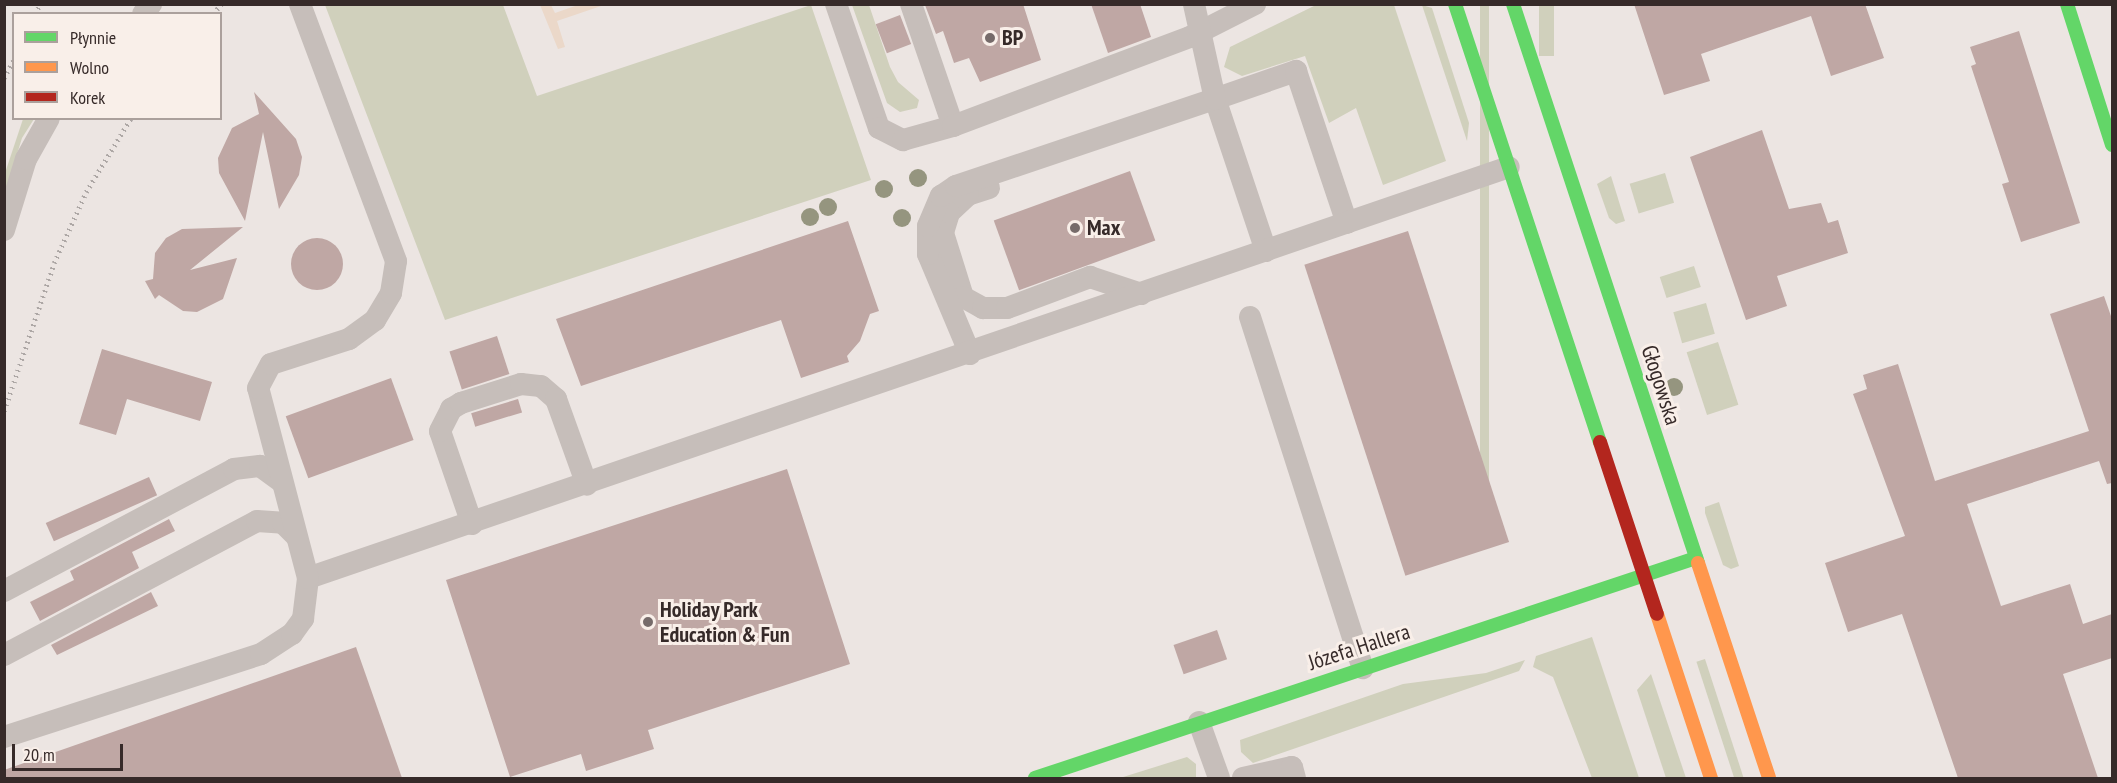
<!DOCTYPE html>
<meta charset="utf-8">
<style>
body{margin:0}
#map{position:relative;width:2117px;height:783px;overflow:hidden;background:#ece5e2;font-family:"PT Sans Narrow",sans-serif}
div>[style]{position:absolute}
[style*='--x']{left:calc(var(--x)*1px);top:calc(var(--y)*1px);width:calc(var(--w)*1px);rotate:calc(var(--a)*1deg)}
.green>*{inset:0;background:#d0d0bc;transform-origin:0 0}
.sand>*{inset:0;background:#ebd8c9}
.building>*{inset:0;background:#bfa7a4;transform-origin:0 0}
.round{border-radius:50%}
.lane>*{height:22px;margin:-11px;padding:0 11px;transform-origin:11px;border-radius:11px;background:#c6beba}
.fast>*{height:14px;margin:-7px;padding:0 7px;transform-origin:7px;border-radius:7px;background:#63d668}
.slow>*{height:14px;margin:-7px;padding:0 7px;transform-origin:7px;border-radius:7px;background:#ff974d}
.jam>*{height:14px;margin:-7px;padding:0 7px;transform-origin:7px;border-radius:7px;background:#b3261e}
.rail>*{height:4.5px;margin-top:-2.25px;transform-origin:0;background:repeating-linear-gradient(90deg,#ada7a5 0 1.5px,transparent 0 6px)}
.trees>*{width:18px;height:18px;margin:-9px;border-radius:50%;background:#95957f}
.dots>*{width:16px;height:16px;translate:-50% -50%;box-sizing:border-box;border:3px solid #f9efe9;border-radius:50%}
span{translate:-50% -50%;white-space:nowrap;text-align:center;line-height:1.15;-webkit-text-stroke:6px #f9efe9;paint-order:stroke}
.poi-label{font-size:22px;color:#362a29;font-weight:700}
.left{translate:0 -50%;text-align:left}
.street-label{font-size:22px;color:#362a29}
.frame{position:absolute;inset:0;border:6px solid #362a29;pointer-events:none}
.legend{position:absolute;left:12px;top:12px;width:210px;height:108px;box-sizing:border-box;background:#f9efe9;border:2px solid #aba09c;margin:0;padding:8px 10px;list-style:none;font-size:18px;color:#362a29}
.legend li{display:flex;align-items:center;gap:12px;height:30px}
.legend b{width:30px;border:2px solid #aba09c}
.scale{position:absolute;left:12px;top:744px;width:111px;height:27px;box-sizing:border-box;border:3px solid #362a29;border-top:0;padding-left:8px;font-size:18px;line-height:21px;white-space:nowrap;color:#362a29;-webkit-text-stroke:4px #f9efe9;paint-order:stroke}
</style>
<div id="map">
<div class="green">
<i style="clip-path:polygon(325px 5px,503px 5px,537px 96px,811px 5px,871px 180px,445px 320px)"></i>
<i style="clip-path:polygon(852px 5px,869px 5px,890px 67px,898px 82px,919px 100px,917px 108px,900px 112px,887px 103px)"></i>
<i style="clip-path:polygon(1316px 5px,1394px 5px,1446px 161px,1383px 185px,1356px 108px,1329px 123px,1305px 56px,1242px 76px,1224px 67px,1230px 47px)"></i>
<i style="clip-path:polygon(1422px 5px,1432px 8px,1469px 123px,1467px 141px)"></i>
<i style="left:1480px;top:5px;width:9px;height:535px"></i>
<i style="left:1539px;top:5px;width:15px;height:51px"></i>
<i style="clip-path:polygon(23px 119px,34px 119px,22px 138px,5px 193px,5px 173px)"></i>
<i style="left:1665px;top:173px;width:31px;height:37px;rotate:73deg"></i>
<i style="clip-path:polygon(1611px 176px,1625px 221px,1616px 224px,1609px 218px,1597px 184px)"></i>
<i style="left:1694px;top:266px;width:22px;height:36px;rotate:72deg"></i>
<i style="left:1706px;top:303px;width:32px;height:34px;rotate:74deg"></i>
<i style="left:1718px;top:342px;width:66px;height:33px;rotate:72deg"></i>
<i style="clip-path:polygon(1719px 502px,1739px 566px,1731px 569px,1723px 565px,1705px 513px,1705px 507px)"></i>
<i style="clip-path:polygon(1592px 637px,1639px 778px,1592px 778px,1553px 677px,1533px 667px,1536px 656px)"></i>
<i style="left:1705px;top:659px;width:125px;height:9px;rotate:72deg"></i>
<i style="clip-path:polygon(1525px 660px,1519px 671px,1253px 763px,1241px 752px,1240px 740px,1403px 684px,1486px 673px)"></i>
<i style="clip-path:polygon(1651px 674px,1686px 778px,1666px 778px,1637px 690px)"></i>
<i style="clip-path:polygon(1187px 757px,1196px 764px,1196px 778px,1120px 778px)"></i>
</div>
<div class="sand">
<i style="clip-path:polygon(540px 5px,551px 5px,555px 13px,578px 5px,604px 5px,557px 21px,565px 47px,558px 49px)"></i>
</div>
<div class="building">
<i style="clip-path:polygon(1023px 4px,1041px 60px,980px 82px,969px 58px,954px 63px,943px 31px,936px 34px,925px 5px)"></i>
<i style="clip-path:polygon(1091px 4px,1140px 4px,1151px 37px,1108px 53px)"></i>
<i style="clip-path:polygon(1634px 4px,1865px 4px,1884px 58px,1831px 76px,1811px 16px,1701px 54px,1710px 81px,1664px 95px)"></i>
<i style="left:900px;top:15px;width:31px;height:26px;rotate:69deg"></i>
<i style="clip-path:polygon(2019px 31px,2080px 223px,2021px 242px,2002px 184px,2009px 182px,1971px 66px,1976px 64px,1970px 47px)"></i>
<i style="clip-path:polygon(254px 92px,296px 139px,302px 157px,299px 175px,279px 209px,263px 132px,245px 221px,219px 173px,218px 158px,232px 128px,259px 114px)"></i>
<i style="clip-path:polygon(1762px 130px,1789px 209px,1821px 203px,1828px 223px,1838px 220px,1848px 253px,1777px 276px,1787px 306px,1746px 320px,1690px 157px)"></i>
<i style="left:1130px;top:171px;width:74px;height:145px;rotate:70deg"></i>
<i style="clip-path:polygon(848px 221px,879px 311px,870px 314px,860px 341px,847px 356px,849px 362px,801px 378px,781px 320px,581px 386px,556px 319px)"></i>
<i style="clip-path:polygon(243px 227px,190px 270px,237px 258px,223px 299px,197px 312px,183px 311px,159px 295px,155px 299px,145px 281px,153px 279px,155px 253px,166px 238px,182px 229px)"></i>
<i style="left:1408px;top:231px;width:327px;height:109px;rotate:72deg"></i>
<i class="round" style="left:291px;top:238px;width:52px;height:52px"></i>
<i style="clip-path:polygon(2104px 296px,2112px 319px,2112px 483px,2107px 484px,2099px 461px,1967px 504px,2001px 606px,2070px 584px,2083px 624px,2112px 614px,2112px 658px,2063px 674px,2098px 778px,1958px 778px,1902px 614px,1848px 632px,1825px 563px,1905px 536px,1853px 394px,1867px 389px,1863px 375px,1898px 364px,1935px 481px,2089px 431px,2050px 314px)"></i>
<i style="left:497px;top:336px;width:40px;height:50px;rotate:72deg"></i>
<i style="clip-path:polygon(102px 349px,212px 382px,200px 421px,127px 399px,116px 435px,79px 424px)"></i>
<i style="left:391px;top:378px;width:66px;height:112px;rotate:70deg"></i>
<i style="left:518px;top:399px;width:14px;height:49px;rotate:73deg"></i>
<i style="clip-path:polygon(787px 469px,850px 664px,648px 730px,654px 749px,586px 771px,581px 754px,510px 777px,446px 580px)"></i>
<i style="left:149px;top:477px;width:20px;height:113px;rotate:66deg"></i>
<i style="clip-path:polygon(169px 519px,175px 531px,132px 552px,139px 568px,40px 621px,30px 602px,74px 580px,70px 571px)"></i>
<i style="clip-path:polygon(151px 592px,158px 606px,57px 655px,51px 645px)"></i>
<i style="left:1217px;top:630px;width:31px;height:46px;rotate:71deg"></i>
<i style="clip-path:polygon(356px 647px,402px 778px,4px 778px,4px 770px)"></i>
</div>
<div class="lane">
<i style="--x:836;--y:4;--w:131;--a:70.9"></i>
<i style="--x:879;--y:128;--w:27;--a:27"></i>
<i style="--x:903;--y:140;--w:52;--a:-15.6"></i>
<i style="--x:911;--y:4;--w:129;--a:71"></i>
<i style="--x:953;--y:126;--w:253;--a:-20.6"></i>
<i style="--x:1190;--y:37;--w:73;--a:-26.9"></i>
<i style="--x:143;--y:14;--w:13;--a:-51"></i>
<i style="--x:989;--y:188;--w:22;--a:162"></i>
<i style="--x:968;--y:195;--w:26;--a:137"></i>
<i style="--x:949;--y:213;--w:21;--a:107"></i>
<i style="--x:943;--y:233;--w:67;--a:72.6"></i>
<i style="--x:963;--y:297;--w:23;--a:29"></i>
<i style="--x:983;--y:308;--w:24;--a:0"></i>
<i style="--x:1007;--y:308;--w:89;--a:-20.5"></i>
<i style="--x:1090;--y:277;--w:54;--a:18.4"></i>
<i style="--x:4;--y:230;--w:74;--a:-72.8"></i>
<i style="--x:26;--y:159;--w:47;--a:-60.7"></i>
<i style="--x:1266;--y:251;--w:160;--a:-108.5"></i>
<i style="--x:1215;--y:99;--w:86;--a:-19.1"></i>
<i style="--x:1296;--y:71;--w:160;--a:71.5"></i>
<i style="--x:1250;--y:317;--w:369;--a:72.2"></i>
<i style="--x:970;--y:354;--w:108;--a:-112.8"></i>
<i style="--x:928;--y:254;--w:28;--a:-90"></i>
<i style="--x:928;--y:226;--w:33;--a:-67"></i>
<i style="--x:941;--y:196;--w:18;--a:-34"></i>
<i style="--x:956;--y:186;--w:273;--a:-18.6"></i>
<i style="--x:1215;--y:99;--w:97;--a:-102.5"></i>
<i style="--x:472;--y:524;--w:98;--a:-109"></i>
<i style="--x:440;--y:431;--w:25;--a:-63"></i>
<i style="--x:451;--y:409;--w:12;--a:-31"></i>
<i style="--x:461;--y:403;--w:63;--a:-17.6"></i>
<i style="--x:521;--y:384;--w:20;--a:6"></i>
<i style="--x:541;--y:386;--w:20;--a:41"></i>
<i style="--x:556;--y:399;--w:91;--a:70.2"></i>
<i style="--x:308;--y:578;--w:1269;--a:-18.89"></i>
<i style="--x:4;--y:591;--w:260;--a:-27.9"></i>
<i style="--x:234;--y:469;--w:26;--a:-7"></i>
<i style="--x:260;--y:466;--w:26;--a:36"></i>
<i style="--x:4;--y:655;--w:286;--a:-27.9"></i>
<i style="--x:257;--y:521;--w:26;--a:4"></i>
<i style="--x:283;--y:523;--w:18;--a:45"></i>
<i style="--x:1199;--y:722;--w:59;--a:70.3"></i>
<i style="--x:4;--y:737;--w:270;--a:-17.9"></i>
<i style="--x:261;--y:654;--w:37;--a:-33"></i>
<i style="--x:292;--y:634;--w:19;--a:-54"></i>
<i style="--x:303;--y:619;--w:41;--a:-83"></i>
<i style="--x:308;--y:578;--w:196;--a:-104.7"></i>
<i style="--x:258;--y:388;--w:27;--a:-62"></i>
<i style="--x:271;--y:364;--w:82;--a:-17.8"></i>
<i style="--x:349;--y:339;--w:32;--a:-36"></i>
<i style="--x:375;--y:320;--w:31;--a:-59"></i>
<i style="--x:391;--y:293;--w:32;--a:-81"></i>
<i style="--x:396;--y:261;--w:274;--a:-110.5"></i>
<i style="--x:1243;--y:778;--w:50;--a:-12.7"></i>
<i style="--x:1292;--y:767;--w:11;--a:75"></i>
</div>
<div class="fast">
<i style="--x:1455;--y:4;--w:461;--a:71.7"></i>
<i style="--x:1513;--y:4;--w:589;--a:71.69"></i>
<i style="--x:2067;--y:4;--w:148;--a:72.3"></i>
<i style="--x:1035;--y:778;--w:697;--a:-18.41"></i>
</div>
<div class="slow">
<i style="--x:1698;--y:563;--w:226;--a:71.7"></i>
<i style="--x:1657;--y:614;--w:173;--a:71.8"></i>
</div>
<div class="jam">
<i style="--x:1600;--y:442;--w:181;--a:71.7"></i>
</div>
<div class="rail">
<i style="--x:35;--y:14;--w:11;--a:-63"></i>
<i style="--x:213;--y:14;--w:13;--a:-51"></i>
<i style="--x:4;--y:78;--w:21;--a:-62"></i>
<i style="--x:4;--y:411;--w:156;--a:-71.3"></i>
<i style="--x:54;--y:263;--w:78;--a:-65.7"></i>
<i style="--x:86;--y:192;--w:87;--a:-58.7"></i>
</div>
<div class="trees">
<i style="left:918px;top:178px"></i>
<i style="left:884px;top:189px"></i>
<i style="left:828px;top:207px"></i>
<i style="left:810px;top:217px"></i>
<i style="left:902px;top:218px"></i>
<i style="left:1674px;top:387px"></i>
</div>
<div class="dots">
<i style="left:990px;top:38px;background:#766b6a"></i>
<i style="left:1075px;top:228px;background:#766b6a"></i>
<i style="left:648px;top:622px;background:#766b6a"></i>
</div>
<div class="poi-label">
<span class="left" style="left:1002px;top:38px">BP</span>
<span class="left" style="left:1087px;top:228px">Max</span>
<span class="left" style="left:660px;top:622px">Holiday Park<br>Education &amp; Fun</span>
</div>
<div class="street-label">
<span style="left:1661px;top:385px;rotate:72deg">Głogowska</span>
<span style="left:1359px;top:647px;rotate:-18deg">Józefa Hallera</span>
</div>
<div class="frame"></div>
<ul class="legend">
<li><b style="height:8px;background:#63d668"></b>Płynnie</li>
<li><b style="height:8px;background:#ff974d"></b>Wolno</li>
<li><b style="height:8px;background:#b3261e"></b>Korek</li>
</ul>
<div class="scale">20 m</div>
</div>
